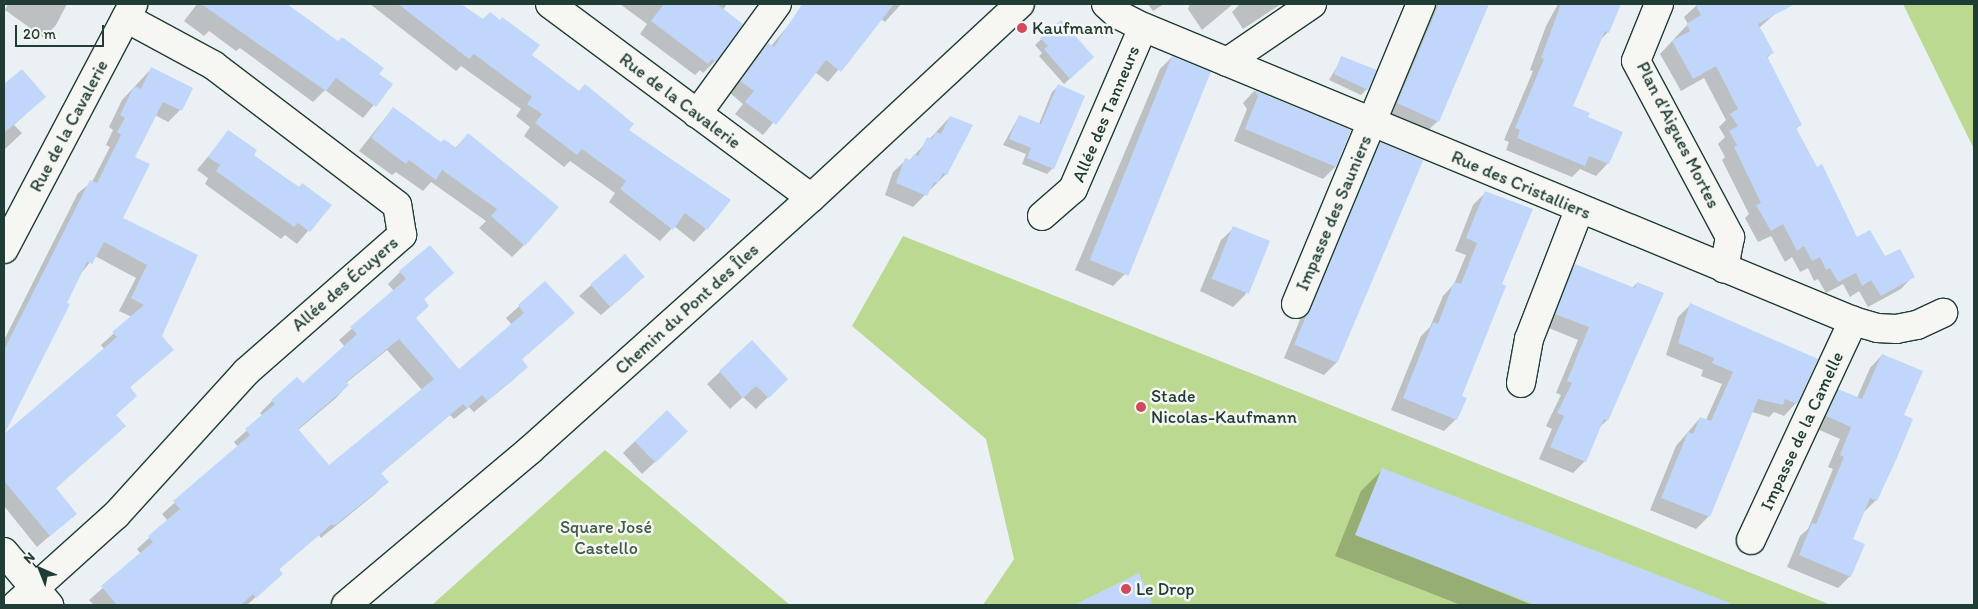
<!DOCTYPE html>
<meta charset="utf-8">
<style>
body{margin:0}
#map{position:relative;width:1978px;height:609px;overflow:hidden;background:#ebf0f4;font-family:Itim,sans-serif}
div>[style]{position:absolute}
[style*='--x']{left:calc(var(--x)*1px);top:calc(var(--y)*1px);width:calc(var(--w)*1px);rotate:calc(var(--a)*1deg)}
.green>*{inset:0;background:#bcd991}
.shadow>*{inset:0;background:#0003}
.building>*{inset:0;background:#c0d6fa;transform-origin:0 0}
.roads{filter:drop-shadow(1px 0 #1f3d34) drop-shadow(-1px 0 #1f3d34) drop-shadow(0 1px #1f3d34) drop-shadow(0 -1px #1f3d34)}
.minor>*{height:28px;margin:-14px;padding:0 14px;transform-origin:14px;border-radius:14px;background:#f6f6f2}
.dots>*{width:14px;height:14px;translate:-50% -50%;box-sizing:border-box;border:2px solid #f6f6f2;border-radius:50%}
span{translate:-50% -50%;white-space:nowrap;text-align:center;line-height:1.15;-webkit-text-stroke:5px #f6f6f2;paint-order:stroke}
.poi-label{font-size:18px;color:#1f3d34}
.left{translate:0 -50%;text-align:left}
.street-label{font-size:18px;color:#1f3d34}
.park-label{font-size:18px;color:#3e5c47}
.frame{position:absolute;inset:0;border:5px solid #1f3d34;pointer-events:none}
.north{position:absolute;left:15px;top:544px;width:50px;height:50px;-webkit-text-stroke:4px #f6f6f2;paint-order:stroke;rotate:316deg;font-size:14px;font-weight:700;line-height:20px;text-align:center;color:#1f3d34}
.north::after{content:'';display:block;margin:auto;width:18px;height:22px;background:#1f3d34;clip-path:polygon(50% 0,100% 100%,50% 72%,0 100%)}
.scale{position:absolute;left:15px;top:25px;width:89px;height:22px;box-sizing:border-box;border:2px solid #1f3d34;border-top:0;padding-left:6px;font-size:15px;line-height:18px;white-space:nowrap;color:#1f3d34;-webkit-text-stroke:4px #f6f6f2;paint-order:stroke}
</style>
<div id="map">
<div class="green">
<i style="clip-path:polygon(1903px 4px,1974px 4px,1974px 149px)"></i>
<i style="clip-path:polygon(903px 236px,1253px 374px,1831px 605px,983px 605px,1014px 559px,986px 439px,852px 326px)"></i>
<i style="clip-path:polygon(605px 450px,790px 605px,432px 605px)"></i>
</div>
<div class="shadow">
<i style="clip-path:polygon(8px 4px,67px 4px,56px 25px,44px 38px,5px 10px)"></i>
<i style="clip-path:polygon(197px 4px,266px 4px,391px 84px,363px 118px,325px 90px,313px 102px,240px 48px,236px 51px,209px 31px,204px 36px,184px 21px)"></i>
<i style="clip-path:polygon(370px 4px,459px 4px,627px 130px,706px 229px,694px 242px,674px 226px,660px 241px,609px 202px,615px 193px,570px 161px,564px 167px,524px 136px,530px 127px,516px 116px,521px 109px,461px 66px,456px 71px)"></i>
<i style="clip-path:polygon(620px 4px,727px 4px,723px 10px,715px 61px,703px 73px,700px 70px,695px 75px,640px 34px,647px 24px)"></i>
<i style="clip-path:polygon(820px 4px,901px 4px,885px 22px,881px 19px,828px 82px,815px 72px,763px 135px,735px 114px,743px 104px,730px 93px,757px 56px,768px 44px,771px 46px,793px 20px,802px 27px)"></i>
<i style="clip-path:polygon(1148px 4px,1164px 4px,1153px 11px)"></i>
<i style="clip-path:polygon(1190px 4px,1233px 4px,1202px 30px,1188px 9px)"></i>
<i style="clip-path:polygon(1240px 4px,1281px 4px,1243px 29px,1232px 12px)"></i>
<i style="clip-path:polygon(1432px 4px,1487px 4px,1438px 121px,1425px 133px,1385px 115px)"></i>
<i style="clip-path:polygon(1558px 4px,1620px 4px,1608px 32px,1599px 41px,1572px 106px,1587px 118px,1608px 163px,1596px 176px,1580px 169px,1572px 177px,1506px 150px,1509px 142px,1504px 140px,1533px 71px,1530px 70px,1546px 26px)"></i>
<i style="clip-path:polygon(1698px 4px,1771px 4px,1776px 13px,1759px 28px,1772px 53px,1766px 59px,1800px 125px,1795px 130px,1857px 239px,1913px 276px,1901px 289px,1868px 307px,1859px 291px,1850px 297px,1843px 284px,1826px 293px,1818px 279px,1814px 281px,1808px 268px,1800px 272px,1792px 257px,1785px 262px,1771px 236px,1758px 242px,1745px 218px,1749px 214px,1722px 160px,1725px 157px,1718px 144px,1725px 137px,1719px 127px,1726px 120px,1704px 78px,1681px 91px,1660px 54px,1688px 24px,1684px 17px)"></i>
<i style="clip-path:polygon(1061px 21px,1087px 63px,1064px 84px,1039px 56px,1042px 53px,1035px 45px)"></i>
<i style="clip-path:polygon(1172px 57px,1125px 274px,1113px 286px,1075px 270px,1160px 69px)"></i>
<i style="clip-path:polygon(1342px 58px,1367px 89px,1361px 95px,1329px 80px)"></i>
<i style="clip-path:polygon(151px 69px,180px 110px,168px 122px,155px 115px,134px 157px,121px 218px,196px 256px,160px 336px,172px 350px,129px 388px,115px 416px,124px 426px,55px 489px,75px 514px,37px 547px,4px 506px,4px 436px,104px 349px,101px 345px,132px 317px,119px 311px,136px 278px,95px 256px,79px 276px,66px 304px,69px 305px,4px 433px,4px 394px,10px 389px,4px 386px,4px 340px,78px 193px,92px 182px,110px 147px,106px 145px,113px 130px,109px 127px,122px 100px)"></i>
<i style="clip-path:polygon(22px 71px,44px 97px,14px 125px,22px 133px,4px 150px,4px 86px)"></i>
<i style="clip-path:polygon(1058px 86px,1053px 168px,1047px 174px,1022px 164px,1026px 154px,1003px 145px,1019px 116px,1039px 124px,1052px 92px)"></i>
<i style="clip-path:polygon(1254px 91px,1350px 131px,1335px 167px,1323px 179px,1234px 141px,1247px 109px,1243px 103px)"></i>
<i style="clip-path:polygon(393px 108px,441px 143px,455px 148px,468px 135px,524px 245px,512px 257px,479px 228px,486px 221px,431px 182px,423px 191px,396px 172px,392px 175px,359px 151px)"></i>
<i style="clip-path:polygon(950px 117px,971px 126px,946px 174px,913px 207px,885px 195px,893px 172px,906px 160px,909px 161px)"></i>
<i style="clip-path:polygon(229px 131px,252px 155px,298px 188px,330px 205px,297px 244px,285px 235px,281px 239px,205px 184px,208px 178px,197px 170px)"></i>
<i style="clip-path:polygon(1381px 144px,1337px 362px,1324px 375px,1284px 358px,1368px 156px)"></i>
<i style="clip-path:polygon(1485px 193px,1461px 397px,1456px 419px,1444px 431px,1391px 410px,1421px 336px,1430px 327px,1443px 296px,1454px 284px,1466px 255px,1455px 251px,1473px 205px)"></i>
<i style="clip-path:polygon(1234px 228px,1268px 242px,1245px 295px,1233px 307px,1200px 291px,1221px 240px)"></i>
<i style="clip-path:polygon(625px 255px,632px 288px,601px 315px,579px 296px)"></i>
<i style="clip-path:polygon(1575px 266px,1632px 288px,1637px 283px,1607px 420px,1599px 428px,1585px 461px,1573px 473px,1539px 459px,1552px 429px,1546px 426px,1561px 395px,1556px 393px,1578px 340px,1544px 326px,1563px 278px)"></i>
<i style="clip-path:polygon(evenodd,400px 272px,452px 273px,423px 300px,415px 318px,459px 371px,512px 325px,506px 318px,545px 283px,574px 313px,521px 360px,527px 367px,514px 379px,474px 412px,469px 407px,454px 419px,450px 415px,380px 474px,387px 482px,375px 494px,321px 538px,319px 535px,278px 570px,281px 574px,247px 605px,94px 605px,89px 600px,141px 554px,137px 549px,168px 521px,162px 514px,238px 447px,234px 442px,263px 416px,260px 413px,272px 401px,302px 385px,345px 347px,339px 340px,394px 291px,388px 284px,400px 272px,387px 350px,422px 390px,329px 467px,298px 430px,336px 398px,348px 385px,346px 383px,387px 350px)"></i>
<i style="clip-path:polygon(1690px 305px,1796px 403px,1784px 416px,1774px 412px,1769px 417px,1752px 412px,1708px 517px,1696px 529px,1650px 510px,1676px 446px,1700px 418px,1706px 420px,1722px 384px,1701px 376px,1703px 370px,1666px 355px,1678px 317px)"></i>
<i style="clip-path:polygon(752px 342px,774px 391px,756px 409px,743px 397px,730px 409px,707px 384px)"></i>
<i style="clip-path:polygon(1882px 355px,1902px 416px,1876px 500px,1864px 512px,1852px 540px,1850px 576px,1838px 588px,1787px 567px,1800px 536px,1808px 529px,1833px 469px,1828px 467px,1840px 439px,1815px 428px,1826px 403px,1839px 391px,1857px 398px,1870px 368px)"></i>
<i style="clip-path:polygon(635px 441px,674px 444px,642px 474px,623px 453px)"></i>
<i style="clip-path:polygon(1382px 470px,1693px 590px,1687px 605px,1539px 605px,1350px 531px,1532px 605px,1461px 605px,1335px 556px,1361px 491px)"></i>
<i style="clip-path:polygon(1138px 575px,1152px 605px,1077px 605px)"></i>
</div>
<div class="building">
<i style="clip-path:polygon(201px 4px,287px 4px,338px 41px,342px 37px,384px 68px,379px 74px,393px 84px,376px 107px,336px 78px,326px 91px)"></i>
<i style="clip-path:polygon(398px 4px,461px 4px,483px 19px,490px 12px,500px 20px,502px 17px,540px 45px,532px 55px,579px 91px,585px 84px,634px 124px,629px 130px,731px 200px,707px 230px,685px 213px,673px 230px,620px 189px,626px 181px,582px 149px,577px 155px,535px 123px,542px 114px,527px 104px,532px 97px,474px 54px,469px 59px)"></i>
<i style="clip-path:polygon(664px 4px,717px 4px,743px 24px,716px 62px,712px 59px,708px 64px,651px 21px)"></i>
<i style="clip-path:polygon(802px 4px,894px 4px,841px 72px,826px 60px,776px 125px,745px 102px,754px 91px,740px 81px,768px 43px,774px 47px)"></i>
<i style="clip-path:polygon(1439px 4px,1489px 4px,1439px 122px,1397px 103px)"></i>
<i style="clip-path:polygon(1561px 4px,1621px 4px,1609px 33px,1605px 31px,1573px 106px,1590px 113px,1588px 117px,1623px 132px,1609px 164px,1589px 156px,1585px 166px,1517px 138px,1520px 130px,1515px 128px,1544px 59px,1541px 58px)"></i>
<i style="clip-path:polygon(1695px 4px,1795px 4px,1758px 24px,1774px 53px,1767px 56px,1802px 125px,1796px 128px,1817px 167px,1822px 164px,1857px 237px,1870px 230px,1885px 256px,1900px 249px,1915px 277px,1881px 296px,1871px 280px,1862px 286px,1856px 273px,1838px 282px,1830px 268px,1826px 270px,1820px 257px,1812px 261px,1804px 246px,1797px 251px,1783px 224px,1771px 231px,1756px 205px,1761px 203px,1734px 147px,1737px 145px,1729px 131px,1738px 126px,1730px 114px,1738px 109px,1716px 66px,1693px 79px,1672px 41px,1690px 31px,1686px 24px,1701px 15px)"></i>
<i style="clip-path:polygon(1061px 20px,1094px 57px,1070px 79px,1044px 49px,1048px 46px,1040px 38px)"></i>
<i style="left:1172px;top:56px;width:42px;height:220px;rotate:22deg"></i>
<i style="clip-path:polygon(1341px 56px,1377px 70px,1368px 90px,1334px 74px)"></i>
<i style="clip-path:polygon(evenodd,151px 67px,193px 88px,182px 111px,163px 102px,135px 157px,150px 164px,123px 218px,198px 255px,162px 336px,174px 350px,130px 387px,137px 396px,116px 415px,126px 426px,56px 488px,77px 514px,50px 536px,4px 481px,4px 350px,90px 180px,97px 183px,121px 135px,117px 132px,125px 118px,120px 115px,134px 86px,141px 89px,151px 67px,104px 242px,147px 265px,131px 298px,144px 305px,112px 332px,117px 337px,5px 433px,70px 304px,67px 303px,87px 262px,92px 264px,104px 242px)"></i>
<i style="clip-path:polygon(22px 69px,46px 97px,4px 133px,4px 84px)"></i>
<i style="clip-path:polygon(1058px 84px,1085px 96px,1054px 169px,1027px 158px,1031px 148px,1009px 139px,1019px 115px,1041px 124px)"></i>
<i style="clip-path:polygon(1254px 90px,1351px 130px,1336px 167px,1245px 129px,1258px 96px)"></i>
<i style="clip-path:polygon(393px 107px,441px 142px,444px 139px,456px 148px,468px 133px,559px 207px,525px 246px,491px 216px,497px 209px,442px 170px,436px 180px,409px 160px,406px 164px,371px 138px)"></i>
<i style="clip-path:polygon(950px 116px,973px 125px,947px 175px,943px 173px,937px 184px,934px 182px,927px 196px,896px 183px,905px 158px,911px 160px,914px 154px,918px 156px,927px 137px,932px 139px,936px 132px,941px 134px)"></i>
<i style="clip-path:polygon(228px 130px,257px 150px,254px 155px,276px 171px,299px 187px,302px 183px,332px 205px,310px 232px,298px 223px,294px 227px,216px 171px,220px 165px,208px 157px)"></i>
<i style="left:1380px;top:142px;width:47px;height:220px;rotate:23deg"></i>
<i style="clip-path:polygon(1485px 191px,1533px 209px,1502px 284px,1506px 286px,1462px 396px,1467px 398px,1457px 420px,1403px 398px,1433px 322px,1438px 324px,1454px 282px,1461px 284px,1477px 243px,1466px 238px)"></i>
<i style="left:1233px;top:226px;width:40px;height:57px;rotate:22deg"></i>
<i style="clip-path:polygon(evenodd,430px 245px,454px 273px,424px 299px,429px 306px,416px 318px,459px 369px,524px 313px,518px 305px,545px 281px,575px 313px,522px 359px,528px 367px,487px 401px,482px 395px,467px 408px,463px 404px,381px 473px,389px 482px,334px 526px,332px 524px,279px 569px,283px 574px,256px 598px,253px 594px,241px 605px,117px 605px,101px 586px,153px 542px,148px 536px,180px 509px,173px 501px,250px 435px,245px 429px,275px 404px,271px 400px,297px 377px,303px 383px,357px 334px,350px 327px,406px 279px,399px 271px,430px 245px,399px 339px,434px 379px,329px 465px,298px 429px,349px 385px,346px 382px,399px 339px)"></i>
<i style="left:625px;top:254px;width:30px;height:46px;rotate:49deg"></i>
<i style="clip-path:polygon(1575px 264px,1635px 288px,1637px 282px,1664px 293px,1608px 421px,1604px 419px,1586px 462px,1550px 447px,1564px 416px,1557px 413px,1572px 383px,1567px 381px,1589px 327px,1555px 314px)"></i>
<i style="clip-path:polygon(1690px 303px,1818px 359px,1797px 404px,1785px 399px,1783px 405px,1758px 399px,1710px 517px,1661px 498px,1688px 432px,1693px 434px,1700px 417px,1711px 421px,1733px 372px,1712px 363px,1714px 358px,1678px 343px)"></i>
<i style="clip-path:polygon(752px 340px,788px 379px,769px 398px,756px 386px,743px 398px,719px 371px)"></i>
<i style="clip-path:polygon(1882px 354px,1923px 371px,1904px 415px,1913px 419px,1896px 460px,1877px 501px,1870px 498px,1853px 539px,1865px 544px,1851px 577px,1799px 555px,1812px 523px,1816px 524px,1844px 457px,1840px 455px,1851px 427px,1826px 416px,1838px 389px,1862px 399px)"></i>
<i style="left:667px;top:410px;width:30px;height:45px;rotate:46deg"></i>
<i style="clip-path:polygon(1382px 468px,1730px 603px,1730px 605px,1536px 605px,1355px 535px)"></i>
<i style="clip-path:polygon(1139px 573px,1153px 605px,1074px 605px)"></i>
</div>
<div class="roads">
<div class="minor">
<i style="--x:550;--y:4;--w:325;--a:36.6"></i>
<i style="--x:1106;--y:4;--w:15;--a:42"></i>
<i style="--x:1117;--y:14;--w:29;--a:27"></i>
<i style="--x:1143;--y:27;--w:768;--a:22.49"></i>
<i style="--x:1853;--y:321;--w:25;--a:16"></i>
<i style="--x:1877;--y:328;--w:19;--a:3"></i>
<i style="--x:1896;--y:329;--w:21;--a:-11"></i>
<i style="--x:1917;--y:325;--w:29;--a:-25"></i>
<i style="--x:1659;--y:4;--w:61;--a:112"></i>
<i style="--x:1636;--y:61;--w:200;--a:61.9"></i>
<i style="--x:1730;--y:237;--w:32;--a:101"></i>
<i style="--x:1227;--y:62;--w:103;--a:-34.3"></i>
<i style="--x:697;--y:114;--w:136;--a:-54"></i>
<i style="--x:1042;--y:216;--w:41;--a:-41.1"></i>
<i style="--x:1073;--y:189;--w:176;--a:-66.6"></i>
<i style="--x:4;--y:249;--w:277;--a:-62.2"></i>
<i style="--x:1296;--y:304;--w:325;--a:-67.4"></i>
<i style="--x:1521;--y:383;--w:45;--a:-79.7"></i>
<i style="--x:1529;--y:339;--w:138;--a:-68.8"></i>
<i style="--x:1751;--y:540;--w:242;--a:-65"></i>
<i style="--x:4;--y:552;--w:70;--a:49.7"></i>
<i style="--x:16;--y:605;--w:135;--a:-42"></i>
<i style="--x:116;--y:515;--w:193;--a:-47.7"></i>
<i style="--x:246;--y:372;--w:208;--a:-41.3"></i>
<i style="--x:402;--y:235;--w:30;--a:-99"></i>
<i style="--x:397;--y:205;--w:231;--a:-142.7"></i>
<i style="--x:213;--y:65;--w:99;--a:-151.6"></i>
<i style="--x:346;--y:605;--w:241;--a:-40.1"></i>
<i style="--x:530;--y:450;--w:377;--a:-41.9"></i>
<i style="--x:811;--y:198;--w:285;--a:-42.9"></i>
</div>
</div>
<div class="dots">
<i style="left:1022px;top:28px;background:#d1495b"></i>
<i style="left:1141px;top:407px;background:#d1495b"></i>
<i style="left:1126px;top:589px;background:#d1495b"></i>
</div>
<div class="poi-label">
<span class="left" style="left:1032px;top:28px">Kaufmann</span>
<span class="left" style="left:1151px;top:407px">Stade<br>Nicolas-Kaufmann</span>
<span class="left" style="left:1136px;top:589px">Le Drop</span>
</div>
<div class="street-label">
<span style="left:680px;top:101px;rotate:37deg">Rue de la Cavalerie</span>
<span style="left:1106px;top:114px;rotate:-67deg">Allée des Tanneurs</span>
<span style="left:69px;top:126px;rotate:-62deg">Rue de la Cavalerie</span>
<span style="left:1678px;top:135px;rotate:63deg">Plan d'Aigues Mortes</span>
<span style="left:1521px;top:185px;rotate:23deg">Rue des Cristalliers</span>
<span style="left:1334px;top:213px;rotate:-67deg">Impasse des Sauniers</span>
<span style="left:345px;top:284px;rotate:-41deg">Allée des Écuyers</span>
<span style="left:687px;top:309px;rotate:-42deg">Chemin du Pont des Îles</span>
<span style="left:1802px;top:431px;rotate:-65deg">Impasse de la Camelle</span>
</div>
<div class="park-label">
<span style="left:606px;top:538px">Square José<br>Castello</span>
</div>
<div class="frame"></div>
<div class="north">N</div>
<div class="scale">20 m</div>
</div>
